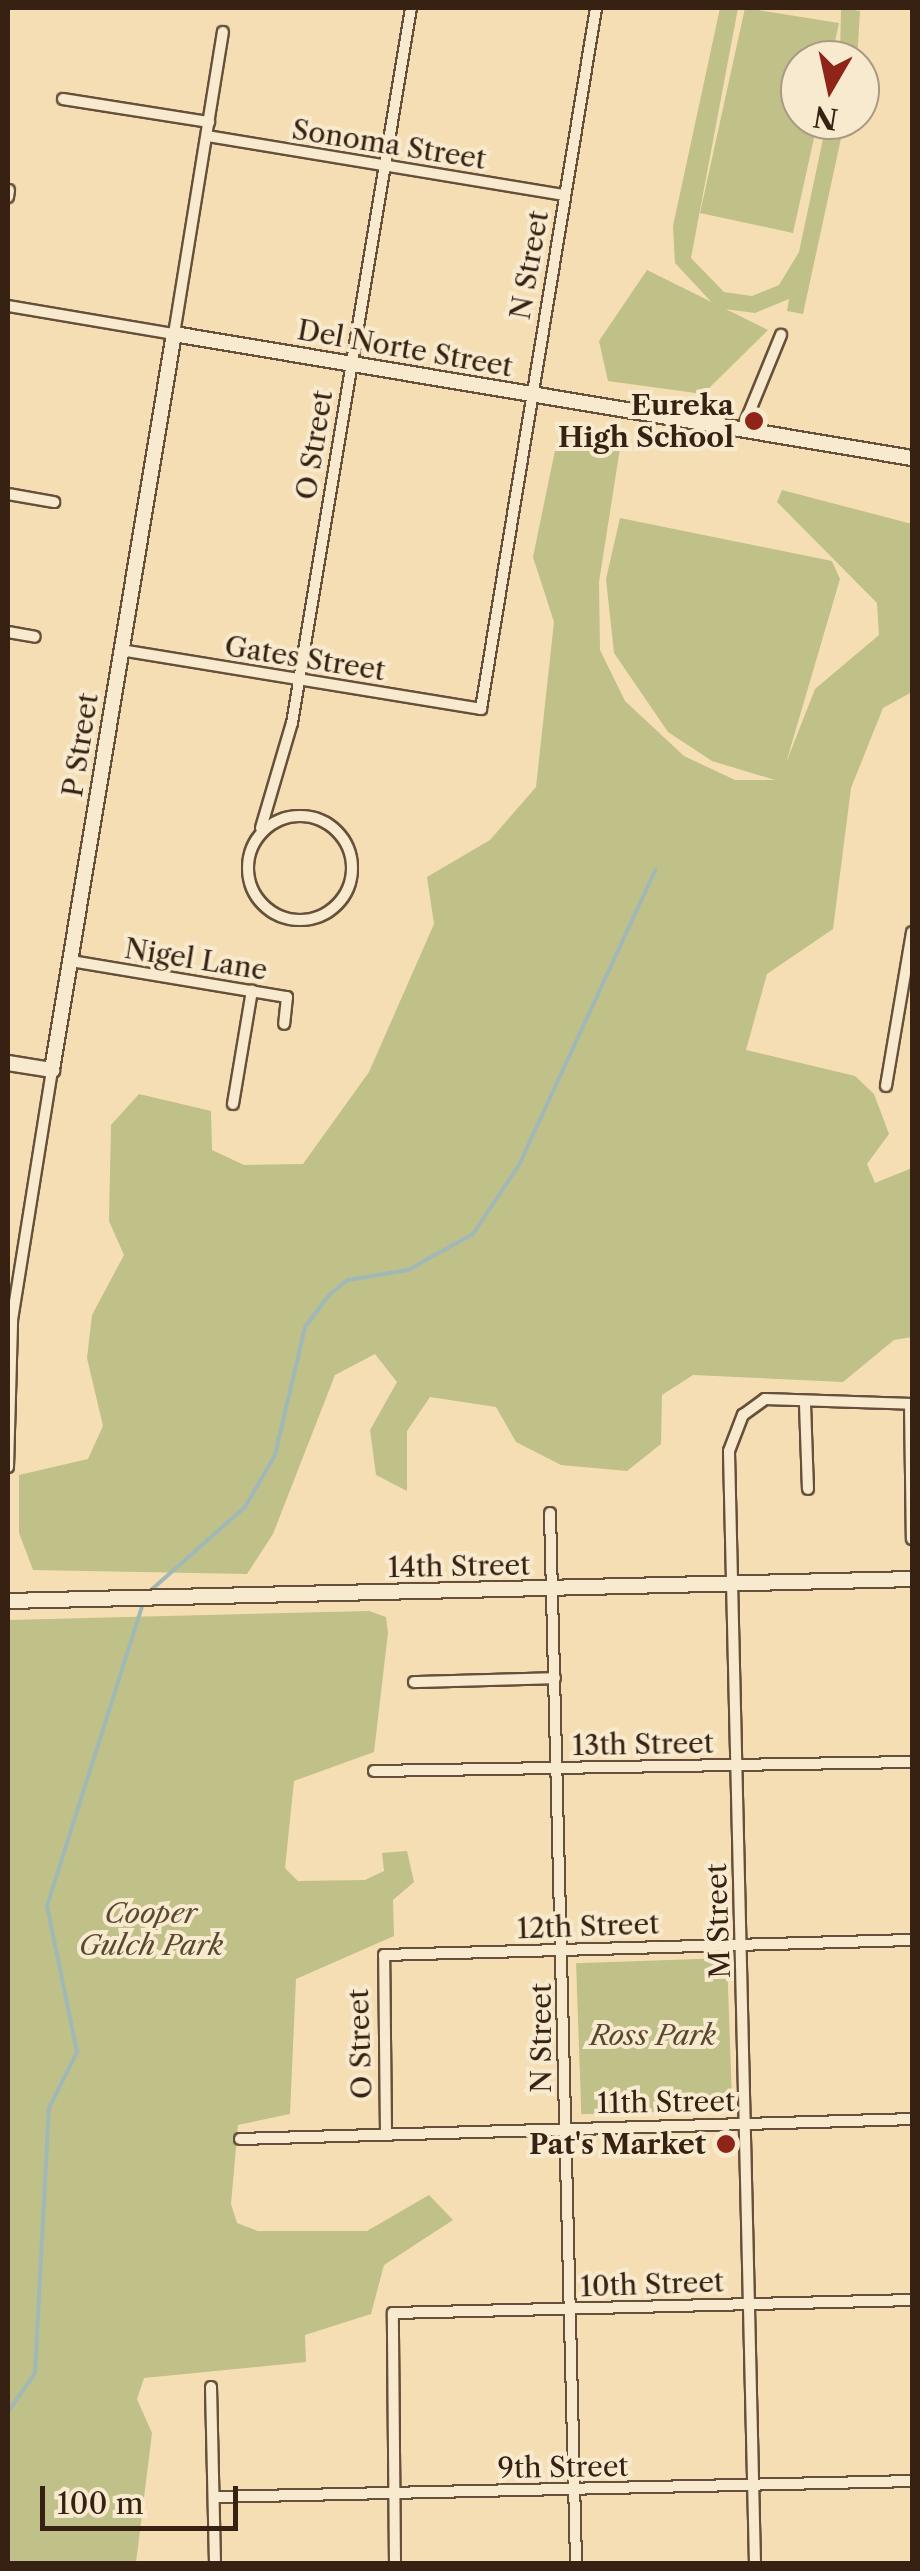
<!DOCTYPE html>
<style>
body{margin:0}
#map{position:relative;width:920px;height:2571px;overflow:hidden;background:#f5deb3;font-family:"Libre Caslon Text",serif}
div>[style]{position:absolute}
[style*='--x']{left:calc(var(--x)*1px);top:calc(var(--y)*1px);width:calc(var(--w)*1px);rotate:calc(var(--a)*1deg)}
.green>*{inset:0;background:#c0c089;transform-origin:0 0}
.stream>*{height:4px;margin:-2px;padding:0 2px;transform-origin:2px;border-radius:2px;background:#a0b9b7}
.roads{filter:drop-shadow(2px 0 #66503b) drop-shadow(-2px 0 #66503b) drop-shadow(0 2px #66503b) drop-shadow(0 -2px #66503b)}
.street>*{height:10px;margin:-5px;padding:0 5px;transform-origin:5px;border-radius:5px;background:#f8eace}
.street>.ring{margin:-5px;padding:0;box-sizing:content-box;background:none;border:10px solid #f8eace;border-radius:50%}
.secondary>*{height:14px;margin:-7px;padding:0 7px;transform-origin:7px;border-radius:7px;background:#f8eace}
.dots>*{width:28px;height:28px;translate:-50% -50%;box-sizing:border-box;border:5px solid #f8eace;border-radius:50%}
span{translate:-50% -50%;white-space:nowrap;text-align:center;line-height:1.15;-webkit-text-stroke:8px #f8eace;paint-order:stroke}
.street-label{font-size:28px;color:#362113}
.poi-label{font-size:28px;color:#362113;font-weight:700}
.right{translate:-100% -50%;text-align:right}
.park-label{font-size:28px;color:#584930;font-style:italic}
.frame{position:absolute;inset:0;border:10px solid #362113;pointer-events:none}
.north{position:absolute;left:780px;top:40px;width:100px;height:100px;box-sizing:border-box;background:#f8eace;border:2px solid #aa9a83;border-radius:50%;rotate:189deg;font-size:28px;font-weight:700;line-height:40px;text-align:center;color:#362113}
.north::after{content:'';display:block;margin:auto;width:35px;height:45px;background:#8f2418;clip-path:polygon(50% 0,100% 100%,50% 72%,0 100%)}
.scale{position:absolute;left:40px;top:2486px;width:198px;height:45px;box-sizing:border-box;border:5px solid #362113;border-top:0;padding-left:12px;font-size:30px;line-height:35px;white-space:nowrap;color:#362113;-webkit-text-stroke:8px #f8eace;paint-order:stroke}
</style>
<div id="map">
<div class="green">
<i style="clip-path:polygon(720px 8px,738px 8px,691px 258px,724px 292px,752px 296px,779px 285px,799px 252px,827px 120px,845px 120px,803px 314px,787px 311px,789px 299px,755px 313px,717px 308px,675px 263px,673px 226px)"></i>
<i style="clip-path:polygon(745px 8px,839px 23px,831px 60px,800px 60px,800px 120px,818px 120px,793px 233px,700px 213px)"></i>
<i style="clip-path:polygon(841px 8px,860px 11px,857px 60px,840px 60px)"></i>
<i style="clip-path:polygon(647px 270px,768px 330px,703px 394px,608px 381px,599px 341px)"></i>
<i style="clip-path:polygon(559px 431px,621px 442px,599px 582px,600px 650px,625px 701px,684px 756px,735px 780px,775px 780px,712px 761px,668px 732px,614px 653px,606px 579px,620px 518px,832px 561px,840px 579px,786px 763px,815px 689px,879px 635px,877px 603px,777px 502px,782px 490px,912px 524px,912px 692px,883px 708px,851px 788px,833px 929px,767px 974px,746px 1050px,855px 1076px,874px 1094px,889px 1134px,867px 1164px,875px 1183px,912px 1168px,912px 1337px,894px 1340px,843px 1382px,693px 1375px,662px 1395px,661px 1444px,627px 1471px,561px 1465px,516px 1442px,496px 1407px,430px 1397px,407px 1431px,407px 1491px,376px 1475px,370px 1430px,397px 1382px,375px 1354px,335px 1375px,273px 1534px,247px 1574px,33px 1570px,19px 1533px,19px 1475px,88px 1459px,103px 1426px,87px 1358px,92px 1315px,124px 1255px,109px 1221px,111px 1125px,139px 1094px,211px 1111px,212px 1150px,244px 1165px,303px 1164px,369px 1072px,434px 924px,427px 877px,490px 840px,536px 787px,554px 622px,533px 557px)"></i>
<i style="clip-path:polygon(369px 1611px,386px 1617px,388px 1633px,374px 1752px,294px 1781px,285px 1868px,298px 1881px,365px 1880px,384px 1871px,382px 1853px,407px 1851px,414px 1882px,393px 1900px,394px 1936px,296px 1979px,290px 2114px,238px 2125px,231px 2204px,237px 2223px,258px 2231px,367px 2231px,429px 2195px,453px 2220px,384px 2265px,371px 2314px,305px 2335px,306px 2362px,144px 2378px,137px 2399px,152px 2433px,136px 2563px,8px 2563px,8px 1620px)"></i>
<i style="left:727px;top:1958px;width:151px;height:151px;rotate:88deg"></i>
</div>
<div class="stream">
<i style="--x:150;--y:1591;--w:127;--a:-41.5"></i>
<i style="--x:245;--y:1507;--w:60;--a:-60"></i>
<i style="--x:275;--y:1455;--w:131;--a:-76.8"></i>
<i style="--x:305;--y:1327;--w:41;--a:-52.9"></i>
<i style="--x:330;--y:1294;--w:23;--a:-38"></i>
<i style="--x:348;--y:1280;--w:61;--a:-9.5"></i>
<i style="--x:408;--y:1270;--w:74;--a:-29"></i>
<i style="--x:473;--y:1234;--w:83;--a:-56.3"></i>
<i style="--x:519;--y:1165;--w:325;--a:-65.2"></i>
<i style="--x:8;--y:2412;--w:47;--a:-55.3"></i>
<i style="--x:35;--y:2373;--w:265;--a:-87"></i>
<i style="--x:49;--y:2108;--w:63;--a:-63.4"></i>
<i style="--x:77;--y:2052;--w:149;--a:-101.6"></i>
<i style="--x:47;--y:1906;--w:317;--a:-72.4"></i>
</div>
<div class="roads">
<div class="street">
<i style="--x:63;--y:99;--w:148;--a:9"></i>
<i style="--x:207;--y:136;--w:362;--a:9.4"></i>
<i style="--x:8;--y:197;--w:7;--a:-82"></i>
<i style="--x:8;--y:306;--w:168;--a:9.6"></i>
<i style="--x:174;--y:334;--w:306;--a:-80.8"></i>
<i style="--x:742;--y:430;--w:103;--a:-67.7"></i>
<i style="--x:8;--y:494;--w:47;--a:9.9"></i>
<i style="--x:8;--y:632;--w:27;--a:10"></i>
<i style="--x:121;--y:650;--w:365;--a:9.3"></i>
<i style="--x:481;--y:709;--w:710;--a:-80.68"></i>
<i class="ring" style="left:248px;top:816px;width:94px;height:94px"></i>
<i style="--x:261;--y:828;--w:109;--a:-73.6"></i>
<i style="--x:292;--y:723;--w:725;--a:-80.55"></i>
<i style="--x:71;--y:961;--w:219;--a:9.5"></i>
<i style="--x:287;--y:997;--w:27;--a:96"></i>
<i style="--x:886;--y:1086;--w:156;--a:-80.4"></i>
<i style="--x:233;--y:1104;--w:115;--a:-80.5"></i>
<i style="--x:805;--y:1404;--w:85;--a:88"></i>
<i style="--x:910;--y:1404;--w:135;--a:89.2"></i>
<i style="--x:8;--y:1467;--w:147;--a:-88.4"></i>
<i style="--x:12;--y:1320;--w:253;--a:-80.9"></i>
<i style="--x:550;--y:1513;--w:1051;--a:88.58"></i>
<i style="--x:414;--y:1682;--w:141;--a:-1.6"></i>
<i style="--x:374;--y:1771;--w:538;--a:-0.96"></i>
<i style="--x:386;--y:2133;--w:178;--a:-90.6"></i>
<i style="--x:384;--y:1955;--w:528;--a:-1.63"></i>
<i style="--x:240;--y:2139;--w:672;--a:-1.7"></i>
<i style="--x:211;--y:2387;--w:177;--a:88.7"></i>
<i style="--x:214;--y:2497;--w:698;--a:-1.31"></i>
<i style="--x:395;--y:2564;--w:251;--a:-90.5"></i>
<i style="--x:393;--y:2313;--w:519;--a:-1.43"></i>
<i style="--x:755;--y:2564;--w:1113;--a:-91.34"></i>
<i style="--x:729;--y:1451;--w:39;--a:-69"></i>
<i style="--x:743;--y:1415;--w:27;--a:-36"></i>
<i style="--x:765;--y:1399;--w:147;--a:1.9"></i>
</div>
<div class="secondary">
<i style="--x:8;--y:1063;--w:45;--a:9"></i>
<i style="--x:52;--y:1070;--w:746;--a:-80.59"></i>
<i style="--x:174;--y:334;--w:748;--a:9.54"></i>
<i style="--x:8;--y:1601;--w:904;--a:-1.39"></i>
</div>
</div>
<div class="dots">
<i style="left:754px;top:421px;background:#8f2418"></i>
<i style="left:726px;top:2144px;background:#8f2418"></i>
</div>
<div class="street-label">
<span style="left:389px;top:144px;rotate:9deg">Sonoma Street</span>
<span style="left:529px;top:265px;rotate:-80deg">N Street</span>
<span style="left:405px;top:348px;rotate:10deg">Del Norte Street</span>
<span style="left:314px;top:445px;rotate:-81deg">O Street</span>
<span style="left:305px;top:658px;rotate:9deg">Gates Street</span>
<span style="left:80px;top:745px;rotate:-81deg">P Street</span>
<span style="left:196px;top:959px;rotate:9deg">Nigel Lane</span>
<span style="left:459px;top:1566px;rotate:-1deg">14th Street</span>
<span style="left:643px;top:1744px;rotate:-1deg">13th Street</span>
<span style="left:718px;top:1921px;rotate:-92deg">M Street</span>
<span style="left:588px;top:1926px;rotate:-2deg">12th Street</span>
<span style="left:541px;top:2038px;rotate:-90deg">N Street</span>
<span style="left:360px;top:2044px;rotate:-92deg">O Street</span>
<span style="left:666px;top:2102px;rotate:-1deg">11th Street</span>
<span style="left:652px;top:2284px;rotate:-2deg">10th Street</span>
<span style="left:563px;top:2467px;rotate:-1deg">9th Street</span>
</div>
<div class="poi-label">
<span class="right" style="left:734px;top:421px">Eureka<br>High School</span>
<span class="right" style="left:706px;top:2144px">Pat's Market</span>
</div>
<div class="park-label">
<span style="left:151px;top:1929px">Cooper<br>Gulch Park</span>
<span style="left:653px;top:2035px">Ross Park</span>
</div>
<div class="frame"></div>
<div class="north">N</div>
<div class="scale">100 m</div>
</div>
